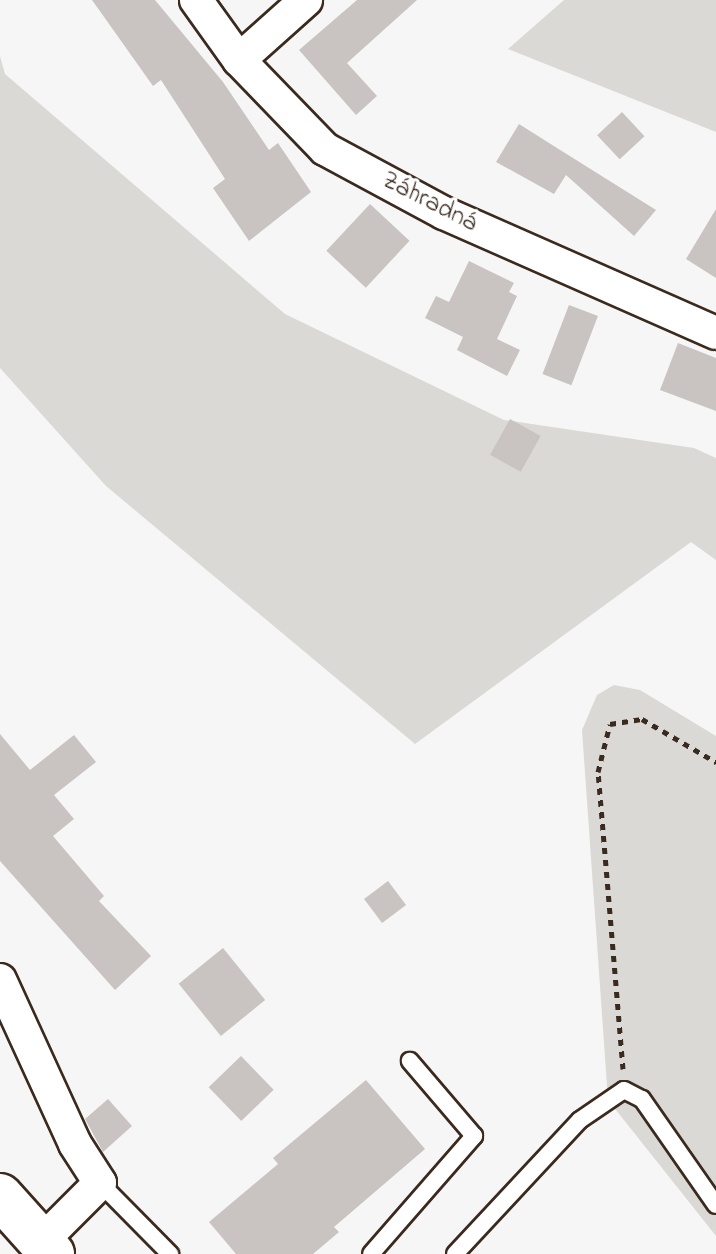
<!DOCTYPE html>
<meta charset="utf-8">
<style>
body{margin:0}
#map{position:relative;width:716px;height:1254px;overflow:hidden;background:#f7f6f6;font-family:"Indie Flower",sans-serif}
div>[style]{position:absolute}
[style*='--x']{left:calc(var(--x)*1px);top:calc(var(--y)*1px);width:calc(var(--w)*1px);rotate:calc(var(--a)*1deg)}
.green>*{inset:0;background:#dbd9d6}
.building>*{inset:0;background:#c9c3c1;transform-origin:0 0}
.path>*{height:5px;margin-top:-2.5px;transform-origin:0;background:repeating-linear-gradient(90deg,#3b2a1e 0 6px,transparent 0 12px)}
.roads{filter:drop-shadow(2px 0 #3b2a1e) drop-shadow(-2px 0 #3b2a1e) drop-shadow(0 2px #3b2a1e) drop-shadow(0 -2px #3b2a1e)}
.service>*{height:16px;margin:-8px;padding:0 8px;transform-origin:8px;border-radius:8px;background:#fff}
.minor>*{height:32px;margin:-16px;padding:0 16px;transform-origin:16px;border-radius:16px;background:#fff}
.primary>*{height:44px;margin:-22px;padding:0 22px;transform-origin:22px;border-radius:22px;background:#fff}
span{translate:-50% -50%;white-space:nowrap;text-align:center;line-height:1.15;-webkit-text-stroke:6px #fff;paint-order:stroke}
.street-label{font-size:26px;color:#3b2a1e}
</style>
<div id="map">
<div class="green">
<i style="clip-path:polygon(564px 0,716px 0,716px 132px,508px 49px)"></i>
<i style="clip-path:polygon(0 56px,5px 74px,285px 314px,504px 420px,694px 448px,716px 458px,716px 560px,691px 542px,415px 744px,106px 486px,0 368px)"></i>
<i style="clip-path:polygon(614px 685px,640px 690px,716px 736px,716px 1236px,608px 1100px,582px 730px,597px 695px)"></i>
</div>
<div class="building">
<i style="clip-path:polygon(92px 0,155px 0,223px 82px,269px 150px,278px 143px,311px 192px,249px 241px,213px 188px,225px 179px,161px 80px,153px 86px)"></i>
<i style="clip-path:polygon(357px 0,417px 0,347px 63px,377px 96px,356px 115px,299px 50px)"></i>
<i style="left:622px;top:112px;width:33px;height:34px;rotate:47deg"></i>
<i style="clip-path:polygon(519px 124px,557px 148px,656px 210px,634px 236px,566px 175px,554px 194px,496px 162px)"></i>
<i style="left:370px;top:204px;width:54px;height:64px;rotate:43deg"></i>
<i style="clip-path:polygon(716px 209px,716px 278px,686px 259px)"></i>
<i style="clip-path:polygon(469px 261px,514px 283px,509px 292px,517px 296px,497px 339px,520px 350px,507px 376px,457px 350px,463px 337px,425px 318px,436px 296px,449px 302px)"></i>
<i style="left:569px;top:305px;width:31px;height:74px;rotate:21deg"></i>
<i style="clip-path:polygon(678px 343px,716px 358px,716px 411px,660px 390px)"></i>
<i style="left:510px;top:419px;width:35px;height:41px;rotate:29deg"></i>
<i style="clip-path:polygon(0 734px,30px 770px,74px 735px,96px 762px,54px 795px,74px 819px,53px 836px,104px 896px,99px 901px,151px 956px,115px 990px,0 861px)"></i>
<i style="left:388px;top:881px;width:30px;height:30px;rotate:53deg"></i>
<i style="left:223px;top:948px;width:67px;height:57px;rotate:51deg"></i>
<i style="left:241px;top:1056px;width:47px;height:45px;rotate:46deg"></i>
<i style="clip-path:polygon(366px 1080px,425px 1149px,334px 1227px,339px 1232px,313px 1254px,236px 1254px,209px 1222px,278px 1164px,273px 1158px)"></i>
<i style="clip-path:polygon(108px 1099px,132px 1126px,103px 1152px,85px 1119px)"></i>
</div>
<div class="path">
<i style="--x:623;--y:1069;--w:298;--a:-94.8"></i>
<i style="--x:598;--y:772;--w:49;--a:-76"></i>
<i style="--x:610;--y:724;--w:32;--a:-9"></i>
<i style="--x:642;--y:719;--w:86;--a:30.2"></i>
</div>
<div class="roads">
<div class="service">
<i style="--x:100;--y:1183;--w:100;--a:45.4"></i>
<i style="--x:371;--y:1254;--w:157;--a:-48.9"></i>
<i style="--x:474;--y:1136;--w:99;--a:-130.5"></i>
<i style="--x:455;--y:1254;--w:183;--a:-47"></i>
<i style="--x:580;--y:1120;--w:53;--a:-34.3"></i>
<i style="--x:624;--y:1090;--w:20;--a:27"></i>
<i style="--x:642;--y:1099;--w:129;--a:55.1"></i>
</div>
<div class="minor">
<i style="--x:196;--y:0;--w:74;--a:54.4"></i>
<i style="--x:239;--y:60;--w:124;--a:46"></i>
<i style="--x:325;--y:149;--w:135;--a:28.3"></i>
<i style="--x:444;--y:213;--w:297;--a:23.8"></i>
<i style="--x:239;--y:60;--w:90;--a:-41.8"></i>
<i style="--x:0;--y:980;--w:180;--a:65.4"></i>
<i style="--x:75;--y:1144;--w:46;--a:57.3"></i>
<i style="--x:100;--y:1183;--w:83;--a:135"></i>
</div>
<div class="primary">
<i style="--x:0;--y:1196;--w:78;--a:48.1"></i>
</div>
</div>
<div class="street-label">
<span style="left:429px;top:203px;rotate:27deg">Záhradná</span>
</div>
</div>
